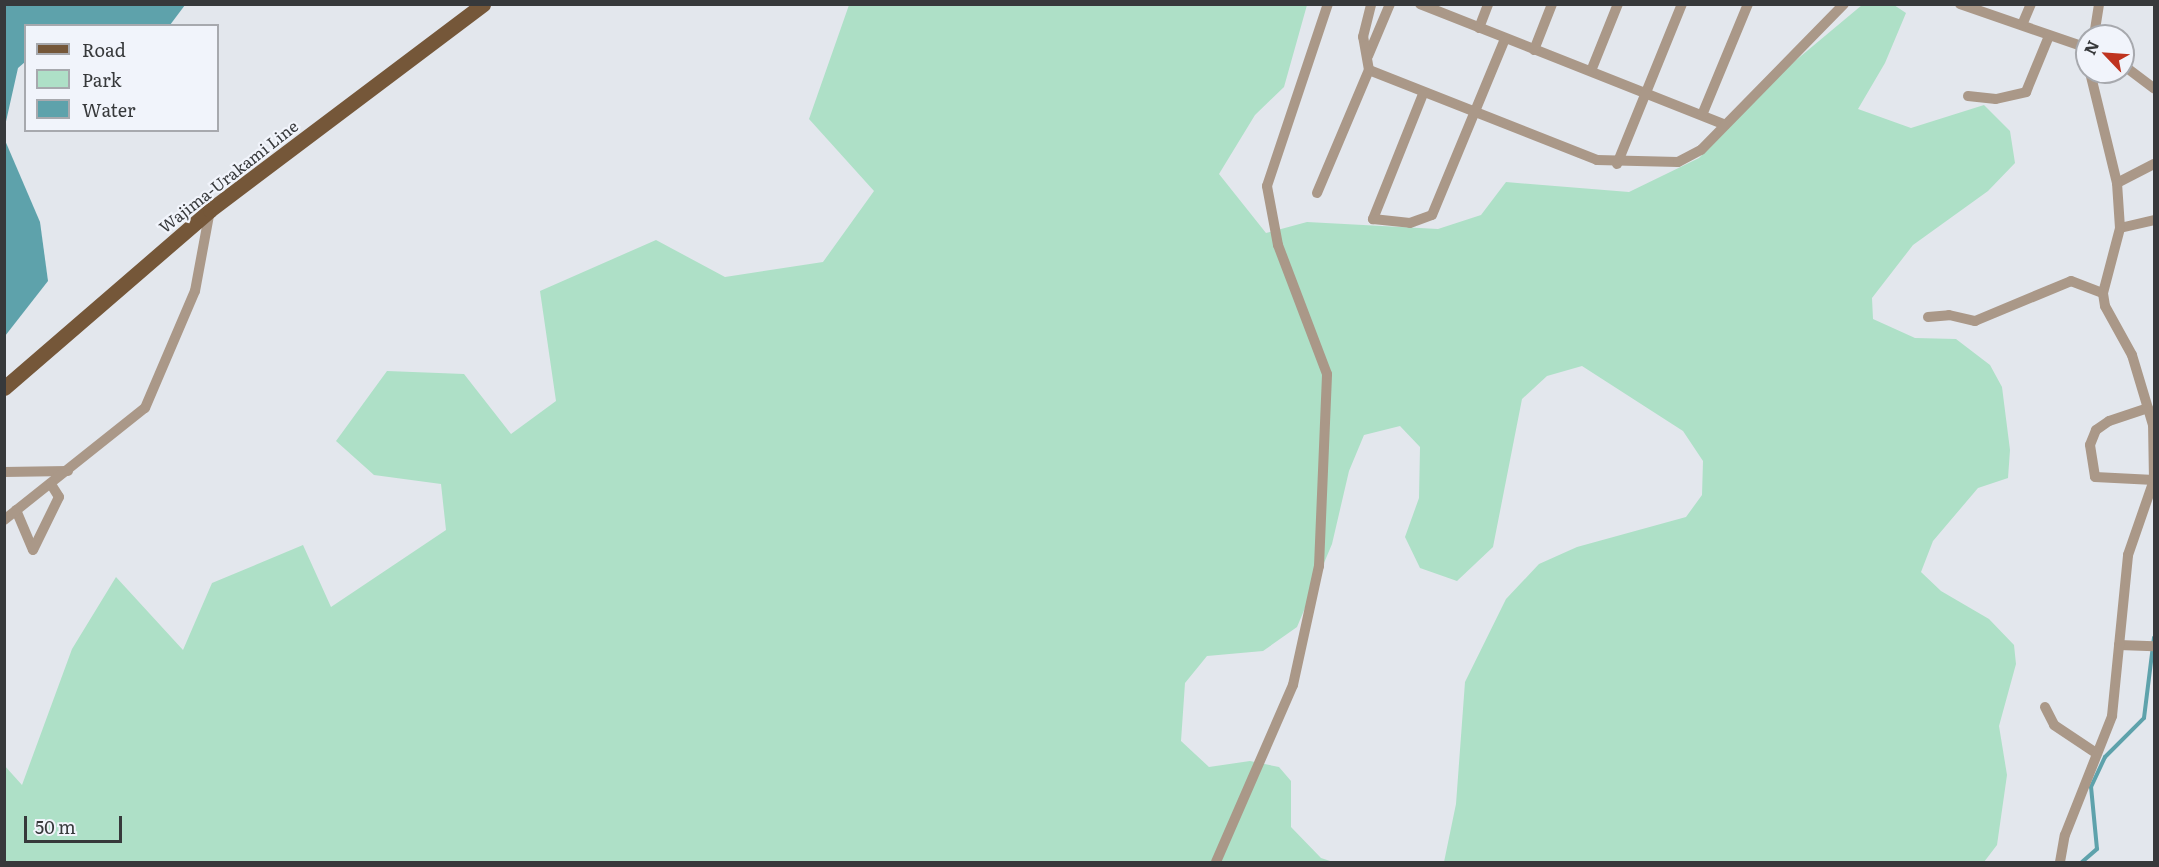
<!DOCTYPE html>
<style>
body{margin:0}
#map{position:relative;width:2159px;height:867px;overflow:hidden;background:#e3e7ed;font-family:Literata,serif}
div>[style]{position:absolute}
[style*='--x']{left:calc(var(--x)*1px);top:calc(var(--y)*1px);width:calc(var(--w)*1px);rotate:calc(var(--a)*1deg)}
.green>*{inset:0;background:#aee0c7}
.water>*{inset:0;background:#5ea2ab}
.stream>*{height:4px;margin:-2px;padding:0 2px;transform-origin:2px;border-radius:2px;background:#5ea2ab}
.street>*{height:10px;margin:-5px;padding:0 5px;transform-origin:5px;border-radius:5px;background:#aa9888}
.primary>*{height:15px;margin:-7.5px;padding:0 7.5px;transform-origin:7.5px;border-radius:7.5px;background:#755739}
span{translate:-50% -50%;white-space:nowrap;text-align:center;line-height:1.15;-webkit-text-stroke:4.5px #f1f4fb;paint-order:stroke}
.street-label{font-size:16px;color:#37393b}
.frame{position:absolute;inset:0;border:6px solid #37393b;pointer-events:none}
.legend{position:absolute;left:24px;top:24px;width:195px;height:108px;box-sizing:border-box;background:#f1f4fb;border:2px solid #a7a9ae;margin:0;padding:8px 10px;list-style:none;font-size:18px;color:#37393b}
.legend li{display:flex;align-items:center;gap:12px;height:30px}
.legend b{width:30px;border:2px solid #a7a9ae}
.north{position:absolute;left:2075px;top:24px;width:60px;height:60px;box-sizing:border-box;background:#f1f4fb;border:2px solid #a7a9ae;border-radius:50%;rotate:295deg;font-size:16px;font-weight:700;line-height:24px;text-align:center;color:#37393b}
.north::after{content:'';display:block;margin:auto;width:21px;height:27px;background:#bf331f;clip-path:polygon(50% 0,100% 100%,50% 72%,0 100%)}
.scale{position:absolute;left:24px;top:816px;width:98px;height:27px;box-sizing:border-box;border:3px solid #37393b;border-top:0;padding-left:8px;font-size:18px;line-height:21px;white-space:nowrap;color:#37393b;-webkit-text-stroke:4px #f1f4fb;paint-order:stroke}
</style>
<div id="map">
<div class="green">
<i style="clip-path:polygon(849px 5px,1307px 5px,1284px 87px,1255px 115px,1219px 174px,1266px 233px,1307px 222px,1438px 229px,1481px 215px,1506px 182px,1629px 192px,1699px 158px,1789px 66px,1862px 5px,1894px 5px,1906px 13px,1885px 63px,1858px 109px,1911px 128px,1984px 105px,2010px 131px,2015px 163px,1988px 191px,1913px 245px,1872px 298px,1873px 319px,1915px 338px,1956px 339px,1990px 365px,2002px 387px,2010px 450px,2008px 478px,1978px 488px,1933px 541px,1921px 572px,1941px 591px,1989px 619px,2014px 645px,2016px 664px,1999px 726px,2007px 775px,1997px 845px,1984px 862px,1444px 862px,1456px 804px,1465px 682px,1506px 599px,1539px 564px,1577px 547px,1686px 517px,1702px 495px,1703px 461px,1683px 431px,1582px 366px,1547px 376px,1522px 399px,1493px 547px,1457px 581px,1420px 568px,1405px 537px,1419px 498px,1420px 447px,1400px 426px,1364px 435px,1349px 471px,1332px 544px,1297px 627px,1263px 651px,1207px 656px,1185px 683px,1181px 741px,1209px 767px,1250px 761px,1279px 767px,1291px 781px,1291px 827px,1321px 858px,1333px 862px,5px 862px,4px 765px,22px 785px,72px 649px,116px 577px,183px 650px,212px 583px,303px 545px,331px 607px,446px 530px,441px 484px,374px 475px,336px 441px,387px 371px,464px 374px,511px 434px,556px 401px,540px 291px,656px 240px,725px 277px,823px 262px,874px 191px,809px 119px)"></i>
</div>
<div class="water">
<i style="clip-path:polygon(5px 4px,185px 4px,185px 5px,170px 25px,26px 26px,25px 62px,18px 68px,5px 126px)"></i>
<i style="clip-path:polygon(4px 138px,40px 222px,48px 281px,5px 336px)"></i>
</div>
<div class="stream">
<i style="--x:2082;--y:862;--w:20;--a:-41"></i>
<i style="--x:2097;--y:849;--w:62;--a:-95.5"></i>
<i style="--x:2091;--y:787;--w:33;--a:-65"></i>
<i style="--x:2105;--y:757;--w:55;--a:-45"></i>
<i style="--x:2144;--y:718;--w:81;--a:-82.9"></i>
</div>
<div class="street">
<i style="--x:1420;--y:4;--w:328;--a:21.6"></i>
<i style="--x:1960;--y:4;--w:134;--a:19.1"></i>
<i style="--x:2022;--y:25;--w:23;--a:-67"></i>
<i style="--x:1479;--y:28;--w:26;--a:-69"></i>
<i style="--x:2094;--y:36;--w:32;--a:-81"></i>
<i style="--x:1534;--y:50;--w:49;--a:-68.6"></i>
<i style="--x:1368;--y:56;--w:56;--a:-67.1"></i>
<i style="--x:2123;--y:65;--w:39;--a:37"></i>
<i style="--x:1369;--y:70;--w:245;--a:21.5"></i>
<i style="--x:1597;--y:160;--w:81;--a:1.4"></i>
<i style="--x:1678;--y:162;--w:26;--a:-28"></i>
<i style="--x:1701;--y:150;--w:204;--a:-45.6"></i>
<i style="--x:1591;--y:71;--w:72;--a:-68.1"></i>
<i style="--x:1423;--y:94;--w:135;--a:111.8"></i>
<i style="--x:1373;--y:219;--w:37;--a:6"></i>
<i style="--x:1410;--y:223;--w:23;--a:-20"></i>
<i style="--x:1432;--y:215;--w:191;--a:-67.5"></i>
<i style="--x:1968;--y:96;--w:28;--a:6"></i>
<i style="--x:1996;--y:99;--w:31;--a:-13"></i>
<i style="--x:2026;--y:92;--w:61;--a:-67.7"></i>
<i style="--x:1702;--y:115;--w:120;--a:-67.5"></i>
<i style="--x:1617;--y:164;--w:173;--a:-67.9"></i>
<i style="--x:2117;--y:183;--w:42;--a:-27.2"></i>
<i style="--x:1317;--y:193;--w:134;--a:-67.1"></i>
<i style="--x:1369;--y:70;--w:34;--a:-100"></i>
<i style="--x:1363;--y:37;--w:34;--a:-76"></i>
<i style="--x:2120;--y:228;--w:35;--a:-13"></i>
<i style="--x:1928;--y:317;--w:21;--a:-5"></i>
<i style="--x:1949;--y:315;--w:27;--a:13"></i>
<i style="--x:1975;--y:321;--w:104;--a:-22.6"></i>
<i style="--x:2071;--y:281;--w:34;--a:21"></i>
<i style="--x:2148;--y:408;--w:41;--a:161.6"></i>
<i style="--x:2109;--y:421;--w:16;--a:145"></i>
<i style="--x:2096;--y:430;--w:16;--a:112"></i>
<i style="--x:2090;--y:445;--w:32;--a:81"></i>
<i style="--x:2095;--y:477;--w:59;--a:2.9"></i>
<i style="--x:4;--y:472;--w:64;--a:-0.9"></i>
<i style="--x:16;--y:510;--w:43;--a:67"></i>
<i style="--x:4;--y:520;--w:180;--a:-38.5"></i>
<i style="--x:145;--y:408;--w:127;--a:-66.9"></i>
<i style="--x:195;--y:291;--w:82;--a:-79.5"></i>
<i style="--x:33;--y:550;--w:59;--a:-63.9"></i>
<i style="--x:59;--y:497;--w:15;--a:-122"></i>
<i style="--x:2119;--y:645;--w:35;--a:2"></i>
<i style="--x:2045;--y:707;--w:20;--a:63"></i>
<i style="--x:2054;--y:725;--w:50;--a:33.7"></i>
<i style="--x:1216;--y:862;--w:193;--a:-66.5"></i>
<i style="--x:1293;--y:685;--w:122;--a:-77.7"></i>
<i style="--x:1319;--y:566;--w:192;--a:-87.6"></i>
<i style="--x:1327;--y:374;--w:138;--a:-110.8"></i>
<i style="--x:1278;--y:245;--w:60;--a:-100.6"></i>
<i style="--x:1267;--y:186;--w:192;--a:-71.5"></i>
<i style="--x:2060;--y:862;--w:27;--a:-80"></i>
<i style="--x:2065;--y:835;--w:128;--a:-68.4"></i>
<i style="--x:2112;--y:716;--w:162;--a:-84.3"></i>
<i style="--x:2128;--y:555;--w:79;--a:-70.9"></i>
<i style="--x:2154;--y:480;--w:55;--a:-91"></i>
<i style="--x:2153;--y:425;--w:73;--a:-106.7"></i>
<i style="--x:2132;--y:355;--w:56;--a:-118.9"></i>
<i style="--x:2105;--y:306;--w:13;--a:-99"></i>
<i style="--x:2103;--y:293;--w:67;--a:-75.3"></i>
<i style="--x:2120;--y:228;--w:45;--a:-93.8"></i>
<i style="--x:2117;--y:183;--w:114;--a:-103.7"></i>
</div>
<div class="primary">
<i style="--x:4;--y:388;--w:272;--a:-40.8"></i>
<i style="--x:210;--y:210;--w:342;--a:-37"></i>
</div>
<div class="street-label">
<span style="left:228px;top:176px;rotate:-38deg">Wajima-Urakami Line</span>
</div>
<div class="frame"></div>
<ul class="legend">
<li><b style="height:8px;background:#755739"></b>Road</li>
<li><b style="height:16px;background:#aee0c7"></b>Park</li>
<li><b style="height:16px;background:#5ea2ab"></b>Water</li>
</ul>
<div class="north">N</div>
<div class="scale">50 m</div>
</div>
